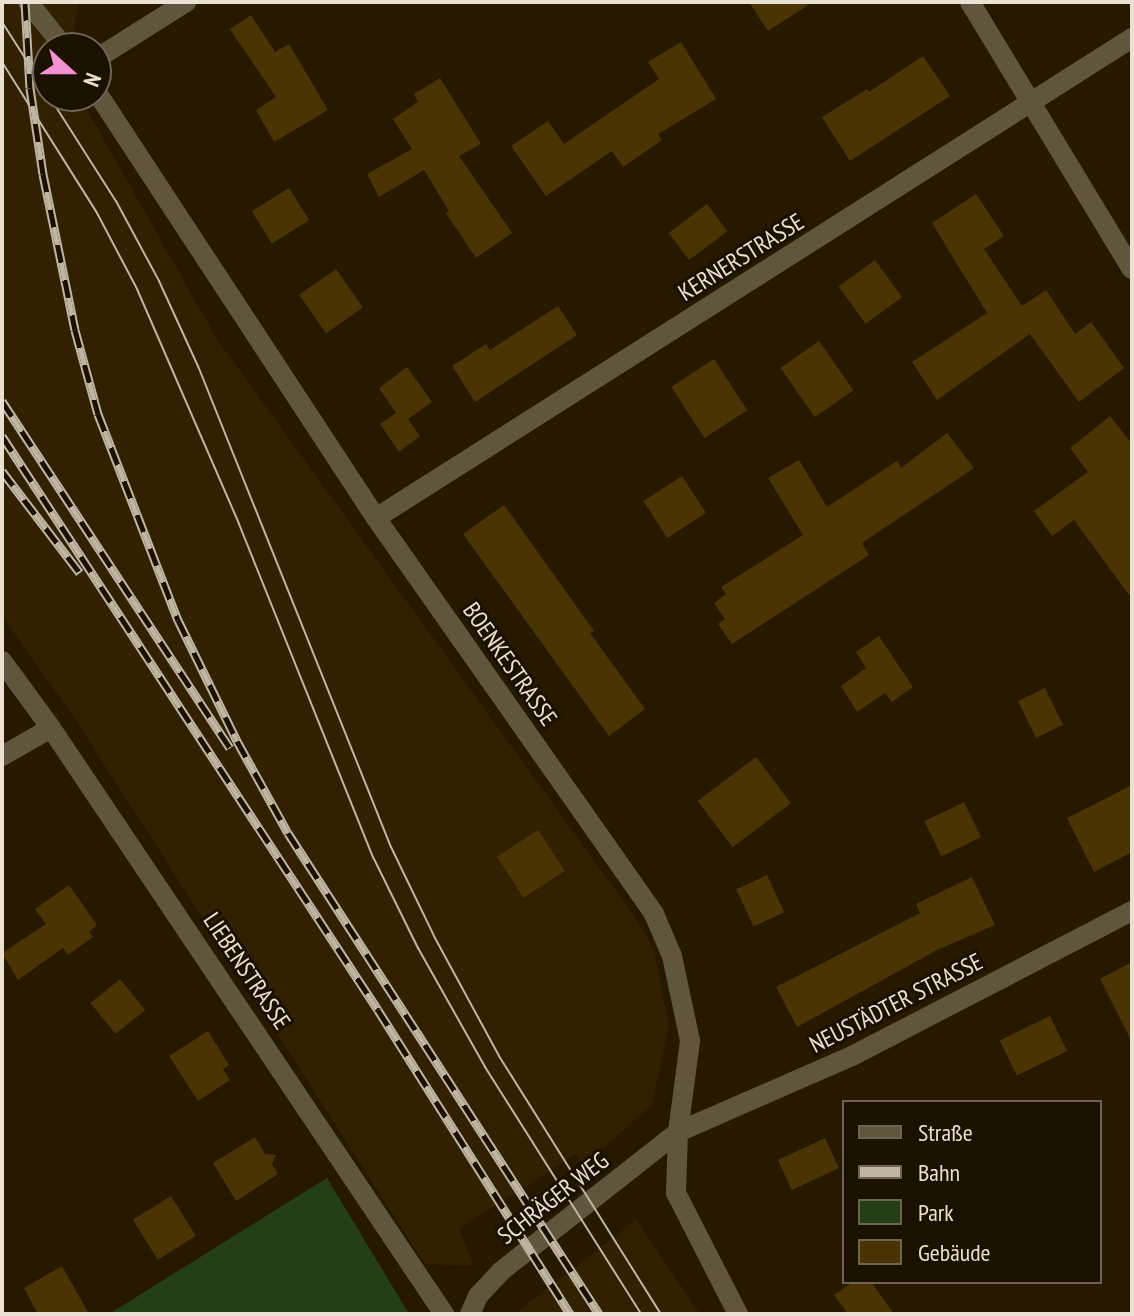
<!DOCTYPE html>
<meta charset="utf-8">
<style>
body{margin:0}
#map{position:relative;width:1134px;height:1316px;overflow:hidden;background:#261900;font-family:"PT Sans Narrow",sans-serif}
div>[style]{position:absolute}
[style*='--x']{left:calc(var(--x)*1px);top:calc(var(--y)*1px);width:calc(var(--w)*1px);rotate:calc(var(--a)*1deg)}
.built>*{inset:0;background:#322100}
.green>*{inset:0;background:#243f15}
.building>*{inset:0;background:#4b3403;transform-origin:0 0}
.minor>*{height:20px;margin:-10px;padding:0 10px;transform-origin:10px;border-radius:10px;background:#60563e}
.tram>*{height:2px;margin:-1px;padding:0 1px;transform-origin:1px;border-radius:1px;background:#bfb5a3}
.rail>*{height:9px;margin-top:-4.5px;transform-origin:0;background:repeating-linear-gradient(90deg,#1c1000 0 18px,#bfb5a3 0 36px);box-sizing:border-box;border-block:2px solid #bfb5a3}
span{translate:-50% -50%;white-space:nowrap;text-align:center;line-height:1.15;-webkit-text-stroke:6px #1c1000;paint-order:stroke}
.street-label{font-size:24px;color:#eae1d2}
.frame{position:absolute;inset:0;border:4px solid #eae1d2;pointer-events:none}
.legend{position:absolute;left:842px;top:1100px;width:260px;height:184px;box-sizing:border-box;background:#1c1000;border:2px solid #6e6454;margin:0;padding:10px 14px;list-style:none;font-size:24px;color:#eae1d2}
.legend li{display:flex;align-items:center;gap:16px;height:40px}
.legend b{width:40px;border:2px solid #6e6454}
.north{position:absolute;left:32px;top:32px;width:80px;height:80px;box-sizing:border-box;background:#1c1000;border:2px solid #6e6454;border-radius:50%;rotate:111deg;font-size:22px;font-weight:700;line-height:32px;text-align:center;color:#eae1d2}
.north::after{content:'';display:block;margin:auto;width:28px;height:36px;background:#f491d3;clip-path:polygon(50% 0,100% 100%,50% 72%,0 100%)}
</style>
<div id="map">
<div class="built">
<i style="clip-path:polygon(2px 2px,79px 2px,70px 48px,48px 48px,48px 96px,79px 96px,217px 339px,637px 920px,654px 950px,669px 1026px,652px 1105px,585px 1164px,576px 1154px,459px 1229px,474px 1266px,425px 1264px,73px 716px,2px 616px)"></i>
<i style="clip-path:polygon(636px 1219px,700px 1314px,515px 1314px,623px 1230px)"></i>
</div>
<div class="green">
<i style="clip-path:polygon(327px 1178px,409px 1314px,109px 1314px)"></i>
</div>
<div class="building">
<i style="clip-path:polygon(749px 2px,813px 2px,768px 31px)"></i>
<i style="clip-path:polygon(251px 15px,275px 52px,289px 44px,328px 110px,274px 142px,256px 110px,276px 97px,230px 29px)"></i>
<i style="clip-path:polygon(681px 42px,716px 99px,658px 134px,662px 140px,623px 167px,612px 151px,546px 196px,511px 146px,548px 121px,564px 144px,659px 79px,648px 62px)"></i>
<i style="clip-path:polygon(923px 56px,950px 96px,850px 161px,822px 117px,867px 89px,869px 92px)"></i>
<i style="clip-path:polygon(440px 78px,481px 144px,459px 156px,512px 233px,476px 258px,446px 213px,449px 211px,424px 170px,379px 197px,367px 174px,412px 149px,393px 119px,418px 102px,414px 94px)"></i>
<i style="left:289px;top:188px;width:38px;height:44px;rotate:58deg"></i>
<i style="clip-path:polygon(976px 194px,1004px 236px,984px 249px,1022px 306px,1046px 290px,1075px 334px,1091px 322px,1124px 368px,1079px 402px,1030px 334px,937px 400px,912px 362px,987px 313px,932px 223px)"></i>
<i style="left:707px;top:204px;width:34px;height:48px;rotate:53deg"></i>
<i style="left:875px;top:260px;width:46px;height:45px;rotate:54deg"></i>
<i style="left:336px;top:269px;width:47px;height:45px;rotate:55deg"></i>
<i style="clip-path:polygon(558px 306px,577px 335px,475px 402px,452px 366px,486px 344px,490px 350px)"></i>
<i style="left:819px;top:341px;width:60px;height:47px;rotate:55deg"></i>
<i style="left:714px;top:359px;width:61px;height:51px;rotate:57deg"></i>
<i style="clip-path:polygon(407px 367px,432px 402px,408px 419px,420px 436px,399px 452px,380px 424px,396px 413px,379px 388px)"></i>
<i style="clip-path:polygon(1110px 416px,1132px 444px,1132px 599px,1074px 520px,1052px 536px,1034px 511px,1088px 472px,1070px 448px)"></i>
<i style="clip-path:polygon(947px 433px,974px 468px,862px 543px,869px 555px,732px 644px,718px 624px,725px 619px,714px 603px,726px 594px,721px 587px,803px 535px,768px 478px,799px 460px,827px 507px,897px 461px,901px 468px)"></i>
<i style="left:682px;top:476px;width:44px;height:46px;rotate:57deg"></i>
<i style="clip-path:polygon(504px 505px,594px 631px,590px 633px,645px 709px,609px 736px,463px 534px)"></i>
<i style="clip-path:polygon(879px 636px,913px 687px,892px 702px,885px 693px,857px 712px,841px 686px,866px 668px,856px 652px)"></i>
<i style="left:1045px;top:688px;width:41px;height:30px;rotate:64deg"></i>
<i style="left:756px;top:757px;width:58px;height:73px;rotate:53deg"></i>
<i style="clip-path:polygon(1132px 785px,1132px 852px,1094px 872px,1067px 818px)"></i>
<i style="left:964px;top:802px;width:39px;height:44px;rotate:64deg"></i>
<i style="left:538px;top:830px;width:49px;height:49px;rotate:57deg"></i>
<i style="left:767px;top:875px;width:41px;height:34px;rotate:65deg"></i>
<i style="clip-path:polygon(972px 877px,995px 925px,937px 950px,797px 1027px,776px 987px,920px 913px,916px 904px)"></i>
<i style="clip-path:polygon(69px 885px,97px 925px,89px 932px,93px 937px,68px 955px,63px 948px,18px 980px,2px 953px,46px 924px,35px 909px)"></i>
<i style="clip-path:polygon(1132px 962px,1132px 1042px,1100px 979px)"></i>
<i style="left:120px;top:979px;width:40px;height:38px;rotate:51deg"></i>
<i style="left:1050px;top:1016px;width:39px;height:56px;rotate:64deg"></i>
<i style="clip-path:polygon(208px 1031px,229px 1065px,223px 1069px,230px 1080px,198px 1101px,169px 1056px)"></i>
<i style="clip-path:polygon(255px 1137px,265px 1154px,276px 1155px,272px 1164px,278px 1174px,236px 1201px,213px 1163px)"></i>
<i style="left:825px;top:1138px;width:33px;height:52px;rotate:65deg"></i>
<i style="left:171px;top:1196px;width:47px;height:45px;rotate:58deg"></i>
<i style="clip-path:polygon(62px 1266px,89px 1314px,38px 1314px,24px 1288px)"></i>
<i style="clip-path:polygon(853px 1282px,871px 1282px,894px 1314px,848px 1314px,834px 1295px)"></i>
</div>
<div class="minor">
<i style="--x:28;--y:2;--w:59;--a:51.2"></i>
<i style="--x:970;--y:2;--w:312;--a:58.8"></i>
<i style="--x:96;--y:59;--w:107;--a:-32.3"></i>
<i style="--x:96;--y:91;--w:511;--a:56.75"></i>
<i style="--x:376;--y:518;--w:484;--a:54.9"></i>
<i style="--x:654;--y:914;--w:46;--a:66.8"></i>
<i style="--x:672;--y:956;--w:87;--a:78"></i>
<i style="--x:690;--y:1041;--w:92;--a:97.5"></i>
<i style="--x:678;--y:1132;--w:61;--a:91.9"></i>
<i style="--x:676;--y:1193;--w:136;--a:62.9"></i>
<i style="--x:376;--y:518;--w:896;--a:-32.41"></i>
<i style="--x:2;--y:661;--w:83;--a:53.8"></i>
<i style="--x:51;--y:728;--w:706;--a:56.15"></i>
<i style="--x:2;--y:756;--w:56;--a:-29.7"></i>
<i style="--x:470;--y:1314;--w:20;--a:-66"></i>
<i style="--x:478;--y:1296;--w:33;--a:-47"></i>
<i style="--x:500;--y:1272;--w:226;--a:-38.2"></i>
<i style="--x:678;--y:1132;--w:190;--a:-23.6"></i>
<i style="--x:852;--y:1056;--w:315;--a:-27.4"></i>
</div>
<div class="tram">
<i style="--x:2;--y:22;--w:85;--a:57.4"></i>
<i style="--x:2;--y:62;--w:178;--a:57.8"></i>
<i style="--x:97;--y:213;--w:86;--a:62.2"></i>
<i style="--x:137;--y:289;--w:256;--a:66.5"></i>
<i style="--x:239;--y:524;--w:359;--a:68.1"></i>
<i style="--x:373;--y:857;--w:102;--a:63.7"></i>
<i style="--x:418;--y:948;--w:137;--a:60.6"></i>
<i style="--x:485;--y:1067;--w:292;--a:57.7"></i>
<i style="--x:49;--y:96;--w:125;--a:57.5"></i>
<i style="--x:116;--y:201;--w:91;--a:61.7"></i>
<i style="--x:159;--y:281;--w:94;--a:65.4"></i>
<i style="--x:198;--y:366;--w:518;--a:68.14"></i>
<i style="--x:391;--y:847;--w:101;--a:64.2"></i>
<i style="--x:435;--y:938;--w:134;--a:61.5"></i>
<i style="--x:499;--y:1056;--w:305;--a:57.9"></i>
</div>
<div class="rail">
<i style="--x:25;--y:2;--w:86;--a:86.7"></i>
<i style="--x:30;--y:88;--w:87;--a:81.4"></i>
<i style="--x:43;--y:174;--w:159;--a:78.4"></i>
<i style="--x:75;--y:330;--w:87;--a:74.7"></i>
<i style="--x:98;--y:414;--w:221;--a:68.8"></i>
<i style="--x:178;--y:620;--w:135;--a:64"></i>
<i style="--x:237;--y:741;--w:105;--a:61"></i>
<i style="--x:288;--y:833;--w:573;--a:57.11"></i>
<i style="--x:2;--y:401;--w:415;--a:56.7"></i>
<i style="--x:2;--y:436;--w:686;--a:56.77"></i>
<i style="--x:378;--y:1010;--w:360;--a:57.7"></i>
<i style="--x:2;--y:471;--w:128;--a:52.6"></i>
</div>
<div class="street-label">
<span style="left:741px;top:257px;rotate:-32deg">KERNERSTRASSE</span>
<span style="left:510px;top:664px;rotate:55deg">BOENKESTRASSE</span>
<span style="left:247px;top:971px;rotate:56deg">LIEBENSTRASSE</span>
<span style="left:896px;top:1003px;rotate:-27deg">NEUSTÄDTER STRASSE</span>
<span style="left:553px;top:1198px;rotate:-38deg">SCHRÄGER WEG</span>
</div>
<div class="frame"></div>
<ul class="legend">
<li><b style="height:10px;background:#60563e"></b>Straße</li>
<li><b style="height:10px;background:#bfb5a3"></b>Bahn</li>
<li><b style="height:22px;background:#243f15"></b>Park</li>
<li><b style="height:22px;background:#4b3403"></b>Gebäude</li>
</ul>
<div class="north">N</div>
</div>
